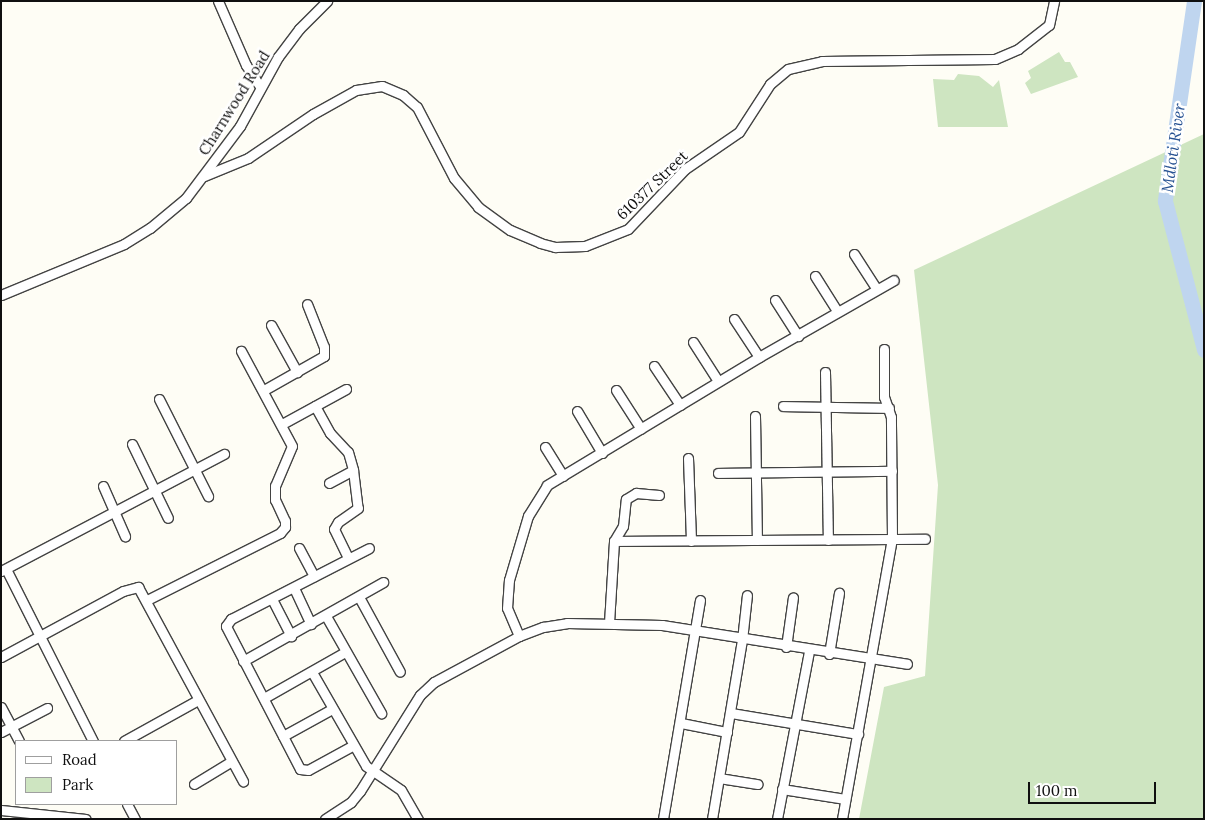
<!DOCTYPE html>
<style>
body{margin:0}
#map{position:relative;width:1205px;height:820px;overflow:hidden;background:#fefdf5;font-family:Lora,serif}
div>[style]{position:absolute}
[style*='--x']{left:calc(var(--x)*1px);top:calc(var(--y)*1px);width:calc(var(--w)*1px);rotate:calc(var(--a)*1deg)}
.green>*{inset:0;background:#cee5c1}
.river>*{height:15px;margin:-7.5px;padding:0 7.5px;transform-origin:7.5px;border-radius:7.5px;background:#bfd5ef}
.roads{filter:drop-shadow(1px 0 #434343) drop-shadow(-1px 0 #434343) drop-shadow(0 1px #434343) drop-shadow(0 -1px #434343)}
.minor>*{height:9px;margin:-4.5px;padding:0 4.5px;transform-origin:4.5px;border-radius:4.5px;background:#fff}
span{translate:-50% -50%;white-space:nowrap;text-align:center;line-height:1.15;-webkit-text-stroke:5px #fff;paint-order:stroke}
.street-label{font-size:15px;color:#101010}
.water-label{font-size:16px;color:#285393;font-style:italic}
.frame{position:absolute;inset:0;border:2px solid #101010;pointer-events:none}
.legend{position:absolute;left:15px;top:740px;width:162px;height:65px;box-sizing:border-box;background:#fff;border:1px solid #9f9f9f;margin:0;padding:6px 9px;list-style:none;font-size:15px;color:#101010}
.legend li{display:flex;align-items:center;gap:10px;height:25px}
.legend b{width:25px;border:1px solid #9f9f9f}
.scale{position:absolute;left:1028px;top:782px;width:128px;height:22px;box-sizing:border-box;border:2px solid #101010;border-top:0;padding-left:6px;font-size:15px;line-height:18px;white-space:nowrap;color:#101010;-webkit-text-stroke:4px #fff;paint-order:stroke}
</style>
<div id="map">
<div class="green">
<i style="clip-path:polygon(1059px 52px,1065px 62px,1070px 62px,1078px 77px,1031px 94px,1025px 83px,1031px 78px,1028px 71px)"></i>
<i style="clip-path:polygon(958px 74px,979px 76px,993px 87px,999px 80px,1008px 127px,938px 127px,933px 79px,954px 80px)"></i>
<i style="clip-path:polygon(1204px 134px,1204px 819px,859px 819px,884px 687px,925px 676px,938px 485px,914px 270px)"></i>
</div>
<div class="river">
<i style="--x:1194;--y:1;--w:202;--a:98.3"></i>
<i style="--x:1165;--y:201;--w:154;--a:75.3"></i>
</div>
<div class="roads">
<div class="minor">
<i style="--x:218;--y:1;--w:70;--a:66.4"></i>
<i style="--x:246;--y:65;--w:27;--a:57"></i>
<i style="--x:204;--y:176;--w:48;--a:-22.2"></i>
<i style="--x:248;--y:158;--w:78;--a:-34.1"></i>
<i style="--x:313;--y:114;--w:49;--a:-29.2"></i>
<i style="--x:356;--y:90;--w:26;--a:-9"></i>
<i style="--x:382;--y:86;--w:23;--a:23"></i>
<i style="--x:403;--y:95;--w:18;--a:41"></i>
<i style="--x:417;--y:107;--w:80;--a:62.5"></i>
<i style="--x:454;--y:178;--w:38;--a:50"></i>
<i style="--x:478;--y:207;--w:39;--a:36"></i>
<i style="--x:510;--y:230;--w:33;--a:23"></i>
<i style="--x:540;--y:243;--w:16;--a:15"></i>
<i style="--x:555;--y:247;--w:30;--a:-2"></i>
<i style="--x:585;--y:246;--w:46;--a:-21.6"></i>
<i style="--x:628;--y:229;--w:83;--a:-46.5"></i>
<i style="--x:685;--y:169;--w:65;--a:-34.4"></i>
<i style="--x:739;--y:132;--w:57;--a:-57.1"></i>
<i style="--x:770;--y:84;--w:23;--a:-40"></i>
<i style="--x:788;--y:69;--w:35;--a:-13"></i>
<i style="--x:822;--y:61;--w:173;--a:-0.7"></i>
<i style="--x:995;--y:59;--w:25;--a:-23"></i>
<i style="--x:1018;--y:49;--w:39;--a:-38"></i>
<i style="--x:1049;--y:25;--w:25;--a:-78"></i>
<i style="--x:854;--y:254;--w:40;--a:57.1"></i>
<i style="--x:815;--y:276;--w:41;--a:57.8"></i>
<i style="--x:1;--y:295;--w:133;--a:-22.5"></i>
<i style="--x:124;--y:244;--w:31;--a:-32"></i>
<i style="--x:150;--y:228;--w:47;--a:-39.8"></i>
<i style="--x:186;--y:198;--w:90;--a:-53.1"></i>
<i style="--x:240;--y:126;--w:79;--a:-61.2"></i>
<i style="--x:278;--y:57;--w:35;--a:-53"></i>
<i style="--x:299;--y:29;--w:40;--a:-45"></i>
<i style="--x:775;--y:300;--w:43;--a:57.4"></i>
<i style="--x:734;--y:319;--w:45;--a:56.7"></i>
<i style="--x:271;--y:325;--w:54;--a:61"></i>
<i style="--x:693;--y:342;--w:46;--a:57.3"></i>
<i style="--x:654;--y:366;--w:47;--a:56.3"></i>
<i style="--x:825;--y:372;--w:168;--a:89"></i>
<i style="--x:264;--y:390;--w:69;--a:-29.5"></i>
<i style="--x:324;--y:356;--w:9;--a:-90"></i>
<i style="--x:324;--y:347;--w:46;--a:-111.6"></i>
<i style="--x:616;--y:390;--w:46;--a:57.3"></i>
<i style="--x:159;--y:399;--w:109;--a:63.2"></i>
<i style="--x:315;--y:406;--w:31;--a:61"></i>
<i style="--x:330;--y:433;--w:26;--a:47"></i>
<i style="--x:348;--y:452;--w:19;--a:74"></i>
<i style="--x:353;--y:470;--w:38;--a:83"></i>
<i style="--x:358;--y:508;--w:24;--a:145"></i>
<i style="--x:338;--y:522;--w:8;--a:120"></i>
<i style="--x:334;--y:529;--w:32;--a:64"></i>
<i style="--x:783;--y:406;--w:106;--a:1.1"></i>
<i style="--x:577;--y:411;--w:49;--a:59.2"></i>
<i style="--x:755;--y:416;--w:124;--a:89.1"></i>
<i style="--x:282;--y:424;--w:73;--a:-28.7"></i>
<i style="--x:132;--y:444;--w:82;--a:64.1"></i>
<i style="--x:545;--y:447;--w:34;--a:58"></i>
<i style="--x:688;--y:458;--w:83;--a:87.9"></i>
<i style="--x:718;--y:473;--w:174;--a:-0.7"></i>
<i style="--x:329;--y:483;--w:27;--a:-28"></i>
<i style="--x:103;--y:486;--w:55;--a:66.3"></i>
<i style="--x:614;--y:541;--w:311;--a:-0.4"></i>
<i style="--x:299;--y:548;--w:32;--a:62"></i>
<i style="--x:6;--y:569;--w:193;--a:63.2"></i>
<i style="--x:1;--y:571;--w:252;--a:-27.7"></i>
<i style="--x:294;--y:588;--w:40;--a:65"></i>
<i style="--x:359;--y:597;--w:85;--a:61.3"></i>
<i style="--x:272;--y:599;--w:42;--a:62.8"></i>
<i style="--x:147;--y:600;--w:149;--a:-26.7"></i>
<i style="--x:280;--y:533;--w:8;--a:-50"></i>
<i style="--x:285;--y:527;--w:6;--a:-90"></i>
<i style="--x:285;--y:521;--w:23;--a:-115"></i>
<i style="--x:275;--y:500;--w:14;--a:-90"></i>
<i style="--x:275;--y:486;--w:43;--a:-67"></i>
<i style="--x:292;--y:446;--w:108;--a:-118.2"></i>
<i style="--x:326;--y:616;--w:112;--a:60.4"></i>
<i style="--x:609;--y:623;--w:82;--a:-86.5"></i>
<i style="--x:614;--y:541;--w:17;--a:-59"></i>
<i style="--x:623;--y:526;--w:27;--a:-84"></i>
<i style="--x:626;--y:499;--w:12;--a:-31"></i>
<i style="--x:636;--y:493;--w:23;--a:5"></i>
<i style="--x:519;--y:636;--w:30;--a:-113"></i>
<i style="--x:507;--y:608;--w:28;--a:-86"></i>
<i style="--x:509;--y:580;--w:67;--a:-73.5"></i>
<i style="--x:528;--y:516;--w:36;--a:-58"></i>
<i style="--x:547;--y:485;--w:248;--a:-31.1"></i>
<i style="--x:759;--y:357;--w:155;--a:-29.7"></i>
<i style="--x:786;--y:647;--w:50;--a:-82"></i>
<i style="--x:829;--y:654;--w:62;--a:-80.7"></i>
<i style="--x:1;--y:657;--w:139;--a:-28.4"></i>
<i style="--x:123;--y:591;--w:16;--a:-15"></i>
<i style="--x:138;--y:587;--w:221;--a:61.6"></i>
<i style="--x:243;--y:661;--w:161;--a:-29.4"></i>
<i style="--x:312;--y:672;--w:108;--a:60.1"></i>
<i style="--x:366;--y:766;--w:42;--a:34.4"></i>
<i style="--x:401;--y:790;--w:34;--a:60"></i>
<i style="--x:264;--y:698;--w:93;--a:-29.6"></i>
<i style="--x:1;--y:707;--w:38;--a:62"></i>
<i style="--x:731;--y:713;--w:129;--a:9.4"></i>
<i style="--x:681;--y:723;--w:47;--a:11.1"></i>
<i style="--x:1;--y:732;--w:52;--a:-27.6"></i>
<i style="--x:283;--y:736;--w:56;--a:-28.9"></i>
<i style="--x:124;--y:741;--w:85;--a:-29"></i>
<i style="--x:352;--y:746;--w:50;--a:151.4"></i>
<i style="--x:308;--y:770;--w:8;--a:-173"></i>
<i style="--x:300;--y:769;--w:161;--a:-117.4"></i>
<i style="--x:226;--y:626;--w:9;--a:-54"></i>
<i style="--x:231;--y:619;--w:155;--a:-27.2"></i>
<i style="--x:719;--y:778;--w:39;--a:9"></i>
<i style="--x:194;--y:784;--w:44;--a:-31.2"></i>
<i style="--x:782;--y:789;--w:64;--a:9"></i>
<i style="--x:127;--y:804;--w:17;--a:62"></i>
<i style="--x:1;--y:810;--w:85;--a:6"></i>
<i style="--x:325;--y:819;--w:31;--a:-33"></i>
<i style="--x:351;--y:802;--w:14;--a:-51"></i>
<i style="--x:360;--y:791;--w:113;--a:-58"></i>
<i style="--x:420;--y:695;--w:19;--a:-43"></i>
<i style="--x:434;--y:682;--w:97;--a:-28.4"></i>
<i style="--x:519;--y:636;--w:26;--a:-21"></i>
<i style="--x:543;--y:627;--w:24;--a:-9"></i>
<i style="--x:567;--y:623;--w:95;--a:1.2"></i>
<i style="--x:662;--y:625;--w:248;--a:9"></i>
<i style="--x:663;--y:819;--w:222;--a:-80.4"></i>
<i style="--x:712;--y:819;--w:181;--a:-80.5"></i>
<i style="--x:742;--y:640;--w:45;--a:-83.7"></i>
<i style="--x:777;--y:819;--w:171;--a:-79.2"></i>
<i style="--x:842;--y:819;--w:284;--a:-79.9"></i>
<i style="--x:892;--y:539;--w:122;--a:-90.5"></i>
<i style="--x:891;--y:417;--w:21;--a:-109"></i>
<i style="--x:884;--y:397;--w:48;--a:-90"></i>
</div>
</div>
<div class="street-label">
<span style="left:234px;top:103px;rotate:-58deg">Charnwood Road</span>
<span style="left:652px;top:185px;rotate:-44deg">610377 Street</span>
</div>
<div class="water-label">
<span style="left:1173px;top:148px;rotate:-82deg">Mdloti River</span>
</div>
<div class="frame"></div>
<ul class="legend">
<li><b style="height:6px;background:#fff"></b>Road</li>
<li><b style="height:14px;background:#cee5c1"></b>Park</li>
</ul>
<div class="scale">100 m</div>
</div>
